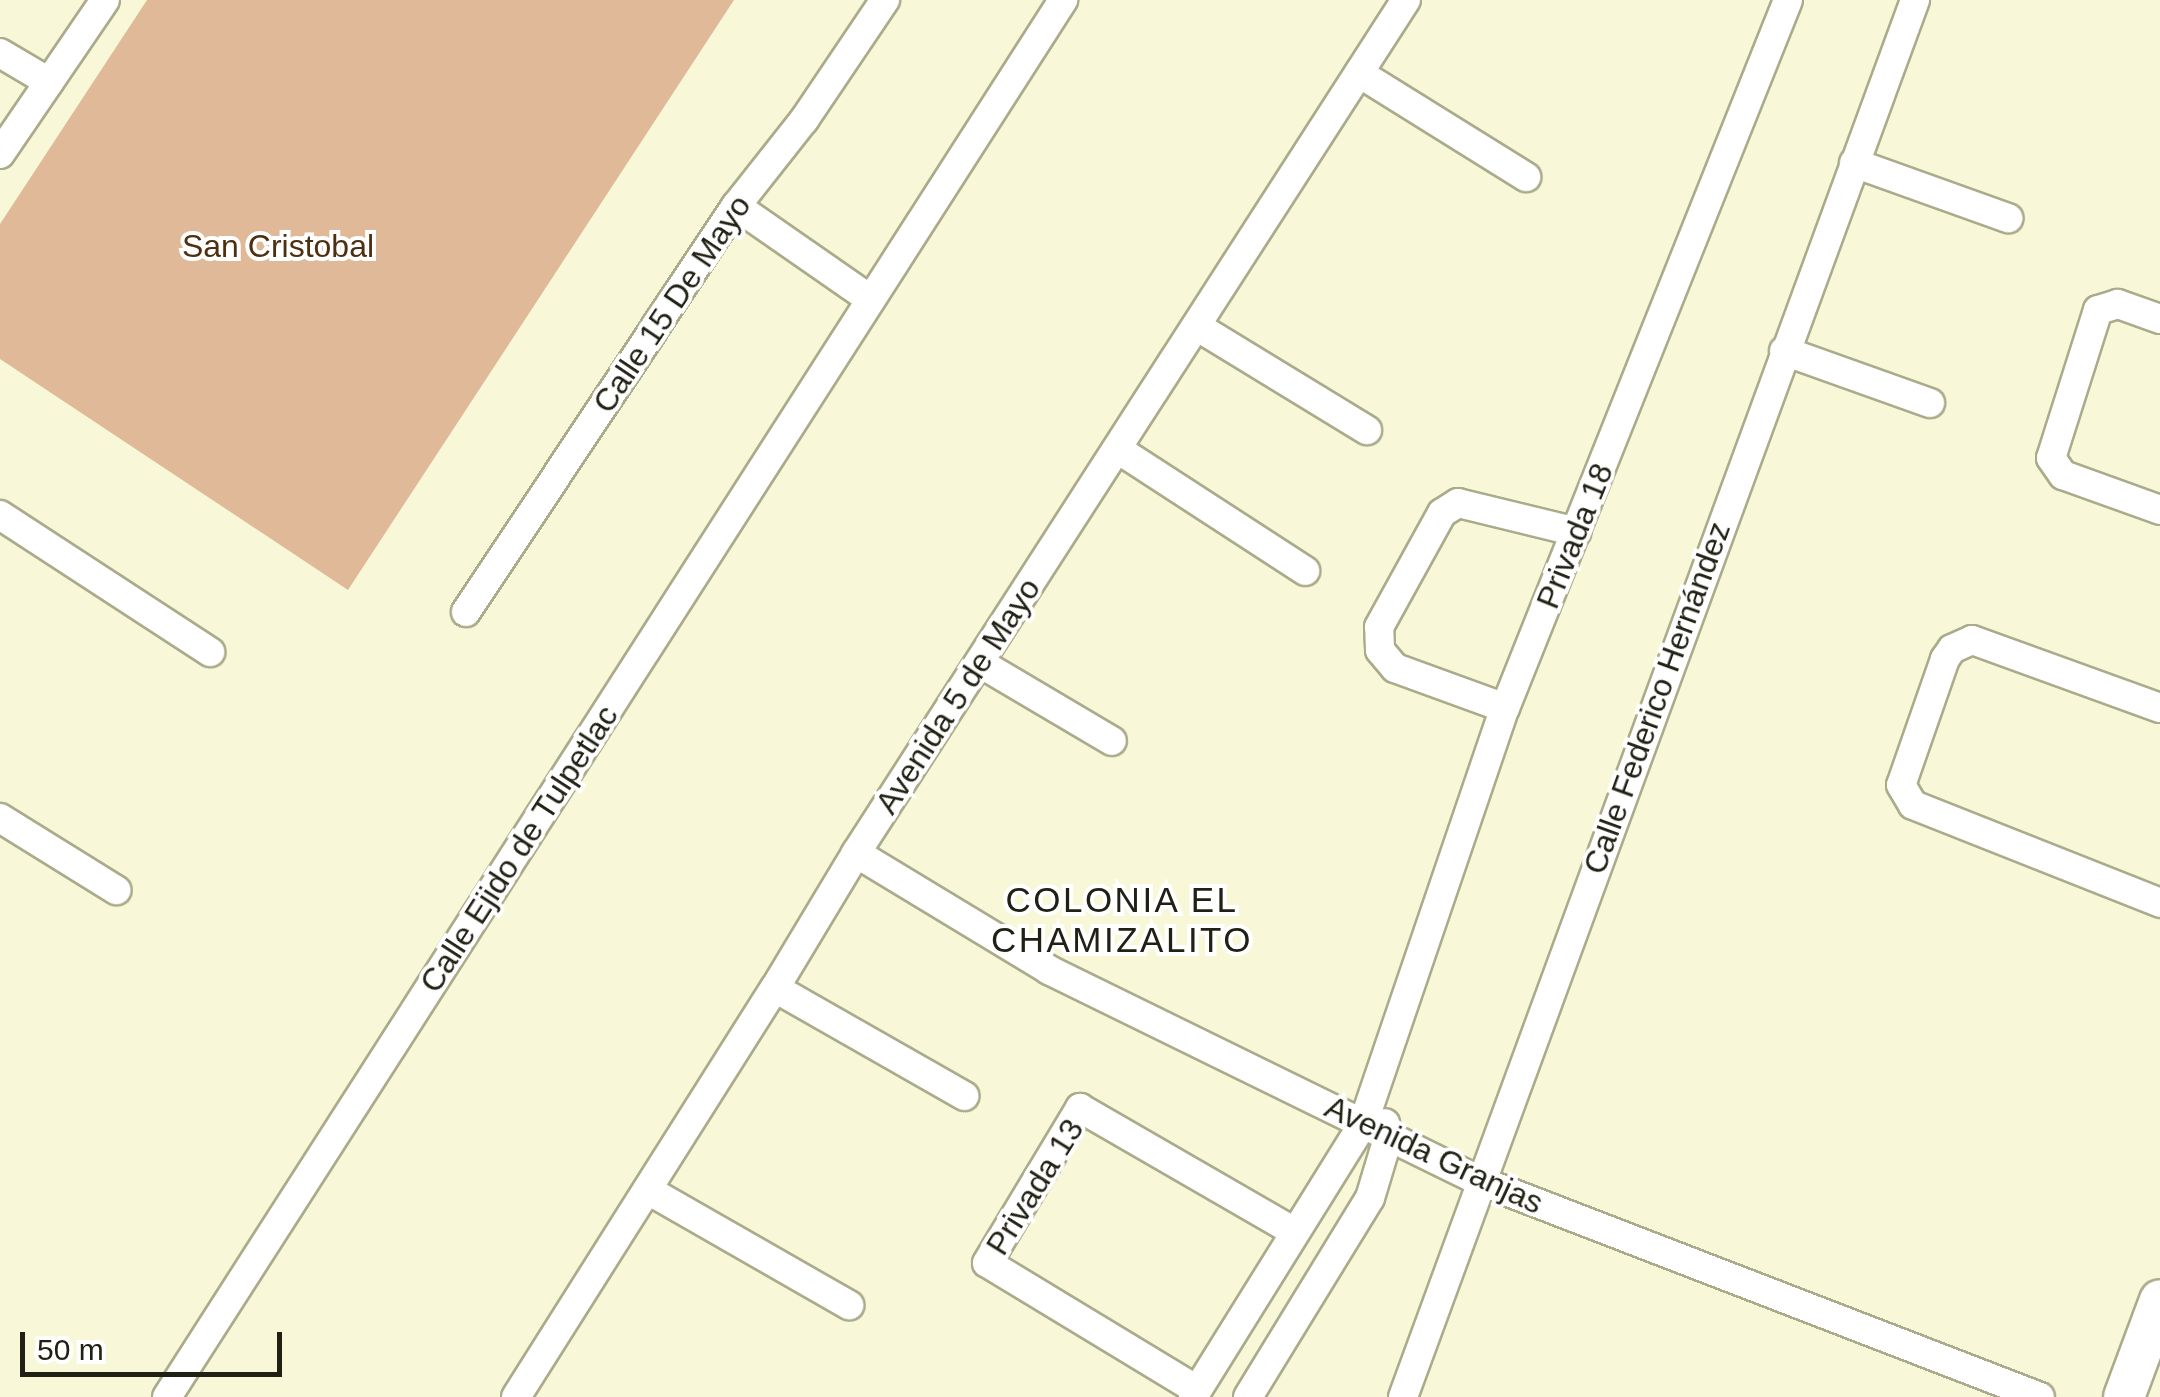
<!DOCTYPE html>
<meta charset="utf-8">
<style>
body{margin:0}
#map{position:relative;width:2160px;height:1397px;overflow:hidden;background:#f8f8d8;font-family:Helvetica,sans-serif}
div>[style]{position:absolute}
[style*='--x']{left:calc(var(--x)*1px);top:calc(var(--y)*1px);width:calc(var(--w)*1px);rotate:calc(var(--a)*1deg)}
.green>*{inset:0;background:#e0b998}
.roads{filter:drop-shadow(2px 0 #abab8c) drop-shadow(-2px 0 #abab8c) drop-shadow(0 2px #abab8c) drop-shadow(0 -2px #abab8c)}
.street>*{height:28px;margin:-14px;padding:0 14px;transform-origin:14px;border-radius:14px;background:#fff}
.secondary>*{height:40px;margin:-20px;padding:0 20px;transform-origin:20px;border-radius:20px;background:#fff}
span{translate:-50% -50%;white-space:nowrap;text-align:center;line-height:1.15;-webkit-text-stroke:8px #fff;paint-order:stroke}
.park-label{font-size:32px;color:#4e2f10}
.street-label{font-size:32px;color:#202014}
.neighbourhood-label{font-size:35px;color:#202014;letter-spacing:2.5px}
.scale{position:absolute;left:20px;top:1332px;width:262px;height:45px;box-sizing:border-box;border:5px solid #202014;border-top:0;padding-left:12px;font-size:30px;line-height:35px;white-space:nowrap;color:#202014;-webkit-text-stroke:8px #fff;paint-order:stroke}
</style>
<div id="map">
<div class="green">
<i style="clip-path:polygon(147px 0,734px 0,348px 590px,0 359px,0 224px)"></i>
</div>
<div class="roads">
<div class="street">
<i style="--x:0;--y:53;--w:57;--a:30.6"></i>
<i style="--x:1359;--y:73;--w:197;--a:31.9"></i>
<i style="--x:0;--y:154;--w:186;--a:-55.7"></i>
<i style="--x:1854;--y:163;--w:164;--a:19.7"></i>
<i style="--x:736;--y:206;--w:163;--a:34.8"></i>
<i style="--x:2160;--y:319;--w:45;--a:-160.3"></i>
<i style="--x:2118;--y:304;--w:21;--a:163"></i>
<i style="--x:2098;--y:310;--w:155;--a:107.6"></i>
<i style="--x:2051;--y:458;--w:21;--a:55"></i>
<i style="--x:2063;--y:475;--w:103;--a:19.8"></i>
<i style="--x:1198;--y:327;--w:198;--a:31.4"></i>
<i style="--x:1784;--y:351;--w:155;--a:19.6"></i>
<i style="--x:1119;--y:450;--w:222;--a:33"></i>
<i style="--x:0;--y:515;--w:251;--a:33.1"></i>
<i style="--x:466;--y:612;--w:488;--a:-56.4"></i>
<i style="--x:736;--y:206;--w:110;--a:-51.7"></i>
<i style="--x:804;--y:120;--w:145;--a:-56"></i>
<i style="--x:980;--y:663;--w:153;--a:30.6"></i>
<i style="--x:1505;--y:708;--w:117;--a:-160"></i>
<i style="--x:1395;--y:668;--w:23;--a:-130"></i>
<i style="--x:1380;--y:650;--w:23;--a:-92"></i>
<i style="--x:1379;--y:627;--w:130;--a:-61.1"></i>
<i style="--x:1442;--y:513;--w:19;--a:-32"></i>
<i style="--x:1458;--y:503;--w:122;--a:13.7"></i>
<i style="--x:2160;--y:708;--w:200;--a:-160.1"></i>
<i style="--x:1972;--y:640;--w:22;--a:156"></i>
<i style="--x:1952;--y:649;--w:12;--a:125"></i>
<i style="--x:1945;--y:659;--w:133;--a:109.2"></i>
<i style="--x:1901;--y:785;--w:23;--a:59"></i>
<i style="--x:1913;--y:805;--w:266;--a:21.6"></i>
<i style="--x:0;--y:818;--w:137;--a:31.8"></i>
<i style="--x:856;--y:853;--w:226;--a:31.2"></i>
<i style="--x:1049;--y:970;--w:480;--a:26.1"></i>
<i style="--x:1480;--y:1181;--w:600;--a:21.09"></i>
<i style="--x:775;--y:988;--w:218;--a:29.7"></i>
<i style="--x:648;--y:1190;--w:232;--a:29.8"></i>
<i style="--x:1197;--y:1390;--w:245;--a:-148.8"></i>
<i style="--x:987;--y:1263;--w:181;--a:-59"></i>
<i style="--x:1080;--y:1108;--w:248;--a:30"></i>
<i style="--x:167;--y:1397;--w:1660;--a:-57.32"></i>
<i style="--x:516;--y:1397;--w:484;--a:-57.7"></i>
<i style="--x:775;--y:988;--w:157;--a:-59"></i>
<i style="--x:856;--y:853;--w:1015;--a:-57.19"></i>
<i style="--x:1193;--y:1397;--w:322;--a:-58.1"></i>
<i style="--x:1363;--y:1124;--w:440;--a:-71.2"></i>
<i style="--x:1505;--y:708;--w:762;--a:-68.21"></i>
<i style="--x:1248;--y:1397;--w:233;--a:-58.5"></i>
<i style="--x:1370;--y:1198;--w:63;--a:-73.3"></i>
<i style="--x:1388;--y:1138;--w:15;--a:-101"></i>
<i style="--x:1403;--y:1397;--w:1488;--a:-69.87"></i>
</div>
<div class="secondary">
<i style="--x:2124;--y:1397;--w:103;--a:-69.6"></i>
</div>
</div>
<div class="park-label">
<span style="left:278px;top:246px">San Cristobal</span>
</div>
<div class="street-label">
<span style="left:672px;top:304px;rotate:-56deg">Calle 15 De Mayo</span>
<span style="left:1575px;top:536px;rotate:-68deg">Privada 18</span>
<span style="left:958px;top:696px;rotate:-57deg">Avenida 5 de Mayo</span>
<span style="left:1657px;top:698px;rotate:-70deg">Calle Federico Hernández</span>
<span style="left:519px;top:849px;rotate:-57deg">Calle Ejido de Tulpetlac</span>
<span style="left:1434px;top:1155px;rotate:25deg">Avenida Granjas</span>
<span style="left:1035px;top:1187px;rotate:-58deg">Privada 13</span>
</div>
<div class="neighbourhood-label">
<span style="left:1122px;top:920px">COLONIA EL<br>CHAMIZALITO</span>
</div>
<div class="scale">50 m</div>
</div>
